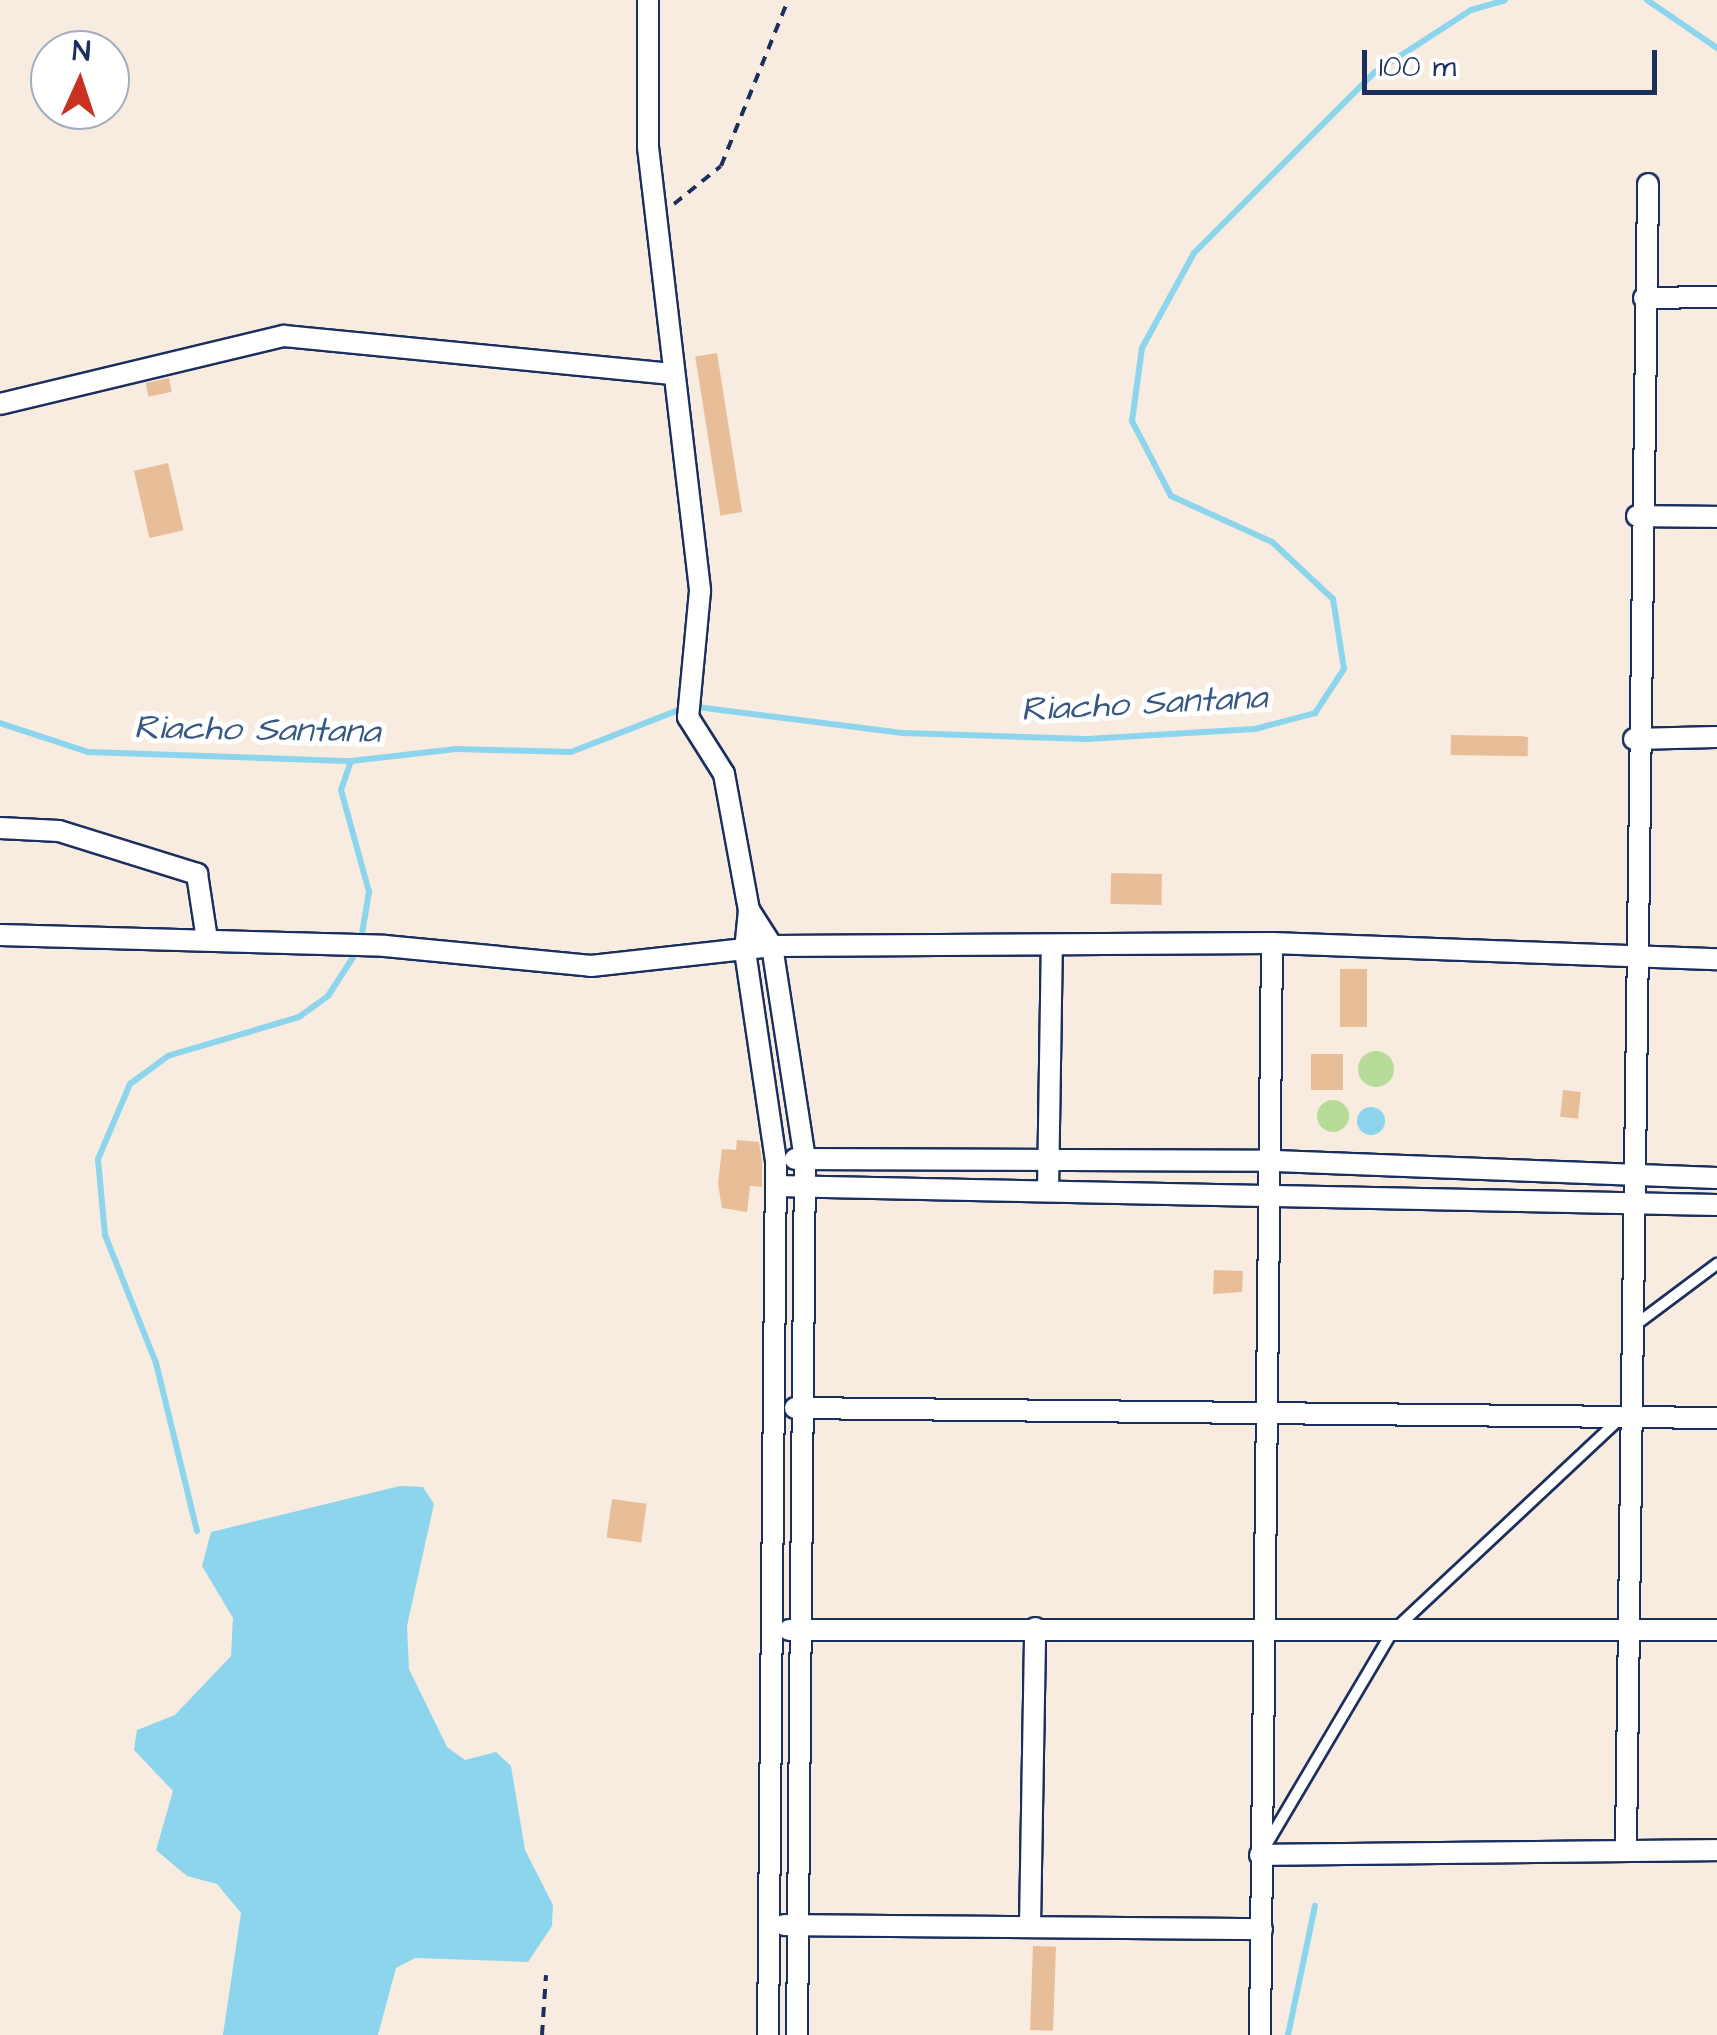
<!DOCTYPE html>
<style>
body{margin:0}
#map{position:relative;width:1717px;height:2035px;overflow:hidden;background:#f8ece0;font-family:"Architects Daughter",sans-serif}
div>[style]{position:absolute}
[style*='--x']{left:calc(var(--x)*1px);top:calc(var(--y)*1px);width:calc(var(--w)*1px);rotate:calc(var(--a)*1deg)}
.green>*{inset:0;background:#b6dc97}
.round{border-radius:50%}
.water>*{inset:0;background:#8cd5ed}
.stream>*{height:6px;margin:-3px;padding:0 3px;transform-origin:3px;border-radius:3px;background:#8cd5ed}
.building>*{inset:0;background:#e8be98;transform-origin:0 0}
.path>*{height:4px;margin-top:-2px;transform-origin:0;background:repeating-linear-gradient(90deg,#1b2f5e 0 10px,transparent 0 18px)}
.roads{filter:drop-shadow(2px 0 #1b2f5e) drop-shadow(-2px 0 #1b2f5e) drop-shadow(0 2px #1b2f5e) drop-shadow(0 -2px #1b2f5e)}
.lane>*{height:10px;margin:-5px;padding:0 5px;transform-origin:5px;border-radius:5px;background:#fff}
.street>*{height:20px;margin:-10px;padding:0 10px;transform-origin:10px;border-radius:10px;background:#fff}
span{translate:-50% -50%;white-space:nowrap;text-align:center;line-height:1.15;-webkit-text-stroke:10px #fff;paint-order:stroke}
.water-label{font-size:35px;color:#375882;font-style:italic}
.north{position:absolute;left:30px;top:30px;width:100px;height:100px;box-sizing:border-box;background:#fff;border:2px solid #a4acbf;border-radius:50%;rotate:3deg;font-size:28px;font-weight:700;line-height:40px;text-align:center;color:#1b2f5e}
.north::after{content:'';display:block;margin:auto;width:35px;height:45px;background:#c8321e;clip-path:polygon(50% 0,100% 100%,50% 72%,0 100%)}
.scale{position:absolute;left:1362px;top:50px;width:295px;height:45px;box-sizing:border-box;border:5px solid #1b2f5e;border-top:0;padding-left:12px;font-size:30px;line-height:35px;white-space:nowrap;color:#1b2f5e;-webkit-text-stroke:8px #fff;paint-order:stroke}
</style>
<div id="map">
<div class="green">
<i class="round" style="left:1358px;top:1051px;width:36px;height:36px"></i>
<i class="round" style="left:1317px;top:1100px;width:32px;height:32px"></i>
</div>
<div class="water">
<i class="round" style="left:1357px;top:1107px;width:28px;height:28px"></i>
<i style="clip-path:polygon(400px 1486px,423px 1487px,434px 1504px,407px 1626px,409px 1669px,447px 1747px,465px 1760px,496px 1752px,511px 1766px,525px 1850px,553px 1905px,552px 1926px,528px 1962px,415px 1958px,396px 1968px,378px 2035px,223px 2035px,241px 1913px,217px 1884px,187px 1876px,156px 1850px,173px 1791px,134px 1750px,137px 1730px,175px 1715px,231px 1656px,233px 1618px,202px 1566px,211px 1532px)"></i>
</div>
<div class="stream">
<i style="--x:1647;--y:0;--w:85;--a:34.4"></i>
<i style="--x:0;--y:723;--w:93;--a:18.2"></i>
<i style="--x:88;--y:752;--w:263;--a:2"></i>
<i style="--x:351;--y:761;--w:106;--a:-6.5"></i>
<i style="--x:456;--y:749;--w:115;--a:1.5"></i>
<i style="--x:571;--y:752;--w:127;--a:-21.3"></i>
<i style="--x:689;--y:706;--w:217;--a:7.2"></i>
<i style="--x:904;--y:733;--w:183;--a:1.9"></i>
<i style="--x:1087;--y:739;--w:168;--a:-3.4"></i>
<i style="--x:1255;--y:729;--w:62;--a:-14.9"></i>
<i style="--x:1315;--y:713;--w:53;--a:-56.6"></i>
<i style="--x:1344;--y:669;--w:71;--a:-98.9"></i>
<i style="--x:1333;--y:599;--w:83;--a:-136.9"></i>
<i style="--x:1272;--y:542;--w:111;--a:-155.5"></i>
<i style="--x:1171;--y:496;--w:85;--a:-117.5"></i>
<i style="--x:1132;--y:421;--w:74;--a:-82.2"></i>
<i style="--x:1142;--y:348;--w:108;--a:-61.3"></i>
<i style="--x:1194;--y:253;--w:255;--a:-45"></i>
<i style="--x:1374;--y:73;--w:116;--a:-33"></i>
<i style="--x:1471;--y:10;--w:35;--a:-16"></i>
<i style="--x:351;--y:761;--w:31;--a:109"></i>
<i style="--x:341;--y:790;--w:106;--a:74.6"></i>
<i style="--x:369;--y:892;--w:49;--a:99.5"></i>
<i style="--x:197;--y:1531;--w:173;--a:-103.7"></i>
<i style="--x:156;--y:1363;--w:138;--a:-111.7"></i>
<i style="--x:105;--y:1235;--w:76;--a:-95.3"></i>
<i style="--x:98;--y:1159;--w:82;--a:-66.9"></i>
<i style="--x:130;--y:1084;--w:47;--a:-36.4"></i>
<i style="--x:168;--y:1056;--w:137;--a:-16.6"></i>
<i style="--x:299;--y:1017;--w:36;--a:-36"></i>
<i style="--x:328;--y:996;--w:54;--a:-57.2"></i>
<i style="--x:1288;--y:2035;--w:132;--a:-78.2"></i>
</div>
<div class="building">
<i style="left:717px;top:353px;width:161px;height:22px;rotate:81deg"></i>
<i style="left:169px;top:378px;width:14px;height:24px;rotate:78deg"></i>
<i style="left:168px;top:463px;width:69px;height:35px;rotate:77deg"></i>
<i style="left:1451px;top:735px;width:77px;height:20px;rotate:1deg"></i>
<i style="left:1111px;top:873px;width:51px;height:31px;rotate:1deg"></i>
<i style="left:1340px;top:969px;width:27px;height:58px"></i>
<i style="left:1311px;top:1054px;width:32px;height:36px"></i>
<i style="left:1563px;top:1090px;width:18px;height:27px;rotate:6deg"></i>
<i style="clip-path:polygon(737px 1140px,759px 1142px,762px 1161px,762px 1187px,750px 1186px,747px 1212px,722px 1208px,718px 1184px,722px 1149px,736px 1150px)"></i>
<i style="clip-path:polygon(1214px 1270px,1243px 1271px,1242px 1292px,1213px 1294px)"></i>
<i style="left:612px;top:1499px;width:35px;height:39px;rotate:8deg"></i>
<i style="left:1033px;top:1946px;width:23px;height:84px;rotate:2deg"></i>
</div>
<div class="path">
<i style="--x:674;--y:204;--w:60;--a:-39"></i>
<i style="--x:721;--y:166;--w:179;--a:-68"></i>
<i style="--x:542;--y:2035;--w:60;--a:-86.2"></i>
</div>
<div class="roads">
<div class="lane">
<i style="--x:1638;--y:1323;--w:99;--a:-36.8"></i>
<i style="--x:1265;--y:1847;--w:250;--a:-59.4"></i>
<i style="--x:1392;--y:1632;--w:313;--a:-43.1"></i>
</div>
<div class="street">
<i style="--x:648;--y:0;--w:147;--a:90"></i>
<i style="--x:648;--y:147;--w:447;--a:83.3"></i>
<i style="--x:700;--y:591;--w:127;--a:95.4"></i>
<i style="--x:688;--y:717;--w:67;--a:57.7"></i>
<i style="--x:724;--y:774;--w:138;--a:79.6"></i>
<i style="--x:749;--y:910;--w:43;--a:57.4"></i>
<i style="--x:772;--y:946;--w:216;--a:81.2"></i>
<i style="--x:805;--y:1159;--w:876;--a:90.52"></i>
<i style="--x:1644;--y:298;--w:73;--a:-0.8"></i>
<i style="--x:0;--y:404;--w:292;--a:-13.5"></i>
<i style="--x:284;--y:336;--w:390;--a:5.6"></i>
<i style="--x:1637;--y:516;--w:80;--a:0.7"></i>
<i style="--x:1634;--y:739;--w:83;--a:-1.4"></i>
<i style="--x:0;--y:828;--w:59;--a:2.9"></i>
<i style="--x:59;--y:831;--w:145;--a:17.3"></i>
<i style="--x:197;--y:874;--w:66;--a:81.3"></i>
<i style="--x:749;--y:910;--w:41;--a:95.6"></i>
<i style="--x:745;--y:951;--w:211;--a:81.6"></i>
<i style="--x:776;--y:1160;--w:875;--a:90.52"></i>
<i style="--x:0;--y:935;--w:385;--a:1.6"></i>
<i style="--x:385;--y:946;--w:207;--a:5.5"></i>
<i style="--x:591;--y:966;--w:182;--a:-6.3"></i>
<i style="--x:772;--y:946;--w:500;--a:-0.34"></i>
<i style="--x:1272;--y:943;--w:445;--a:2.1"></i>
<i style="--x:795;--y:1159;--w:477;--a:0.2"></i>
<i style="--x:1272;--y:1161;--w:445;--a:2.2"></i>
<i style="--x:776;--y:1186;--w:941;--a:1.16"></i>
<i style="--x:1048;--y:1191;--w:245;--a:-89.1"></i>
<i style="--x:795;--y:1408;--w:922;--a:0.62"></i>
<i style="--x:789;--y:1630;--w:928;--a:0"></i>
<i style="--x:1626;--y:1846;--w:1662;--a:-89.24"></i>
<i style="--x:1260;--y:1855;--w:457;--a:-0.6"></i>
<i style="--x:784;--y:1925;--w:478;--a:0.5"></i>
<i style="--x:1030;--y:1926;--w:298;--a:-89"></i>
<i style="--x:1260;--y:2035;--w:1092;--a:-89.37"></i>
</div>
</div>
<div class="water-label">
<span style="left:1144px;top:704px;rotate:-3deg">Riacho Santana</span>
<span style="left:257px;top:730px;rotate:1deg">Riacho Santana</span>
</div>
<div class="north">N</div>
<div class="scale">100 m</div>
</div>
